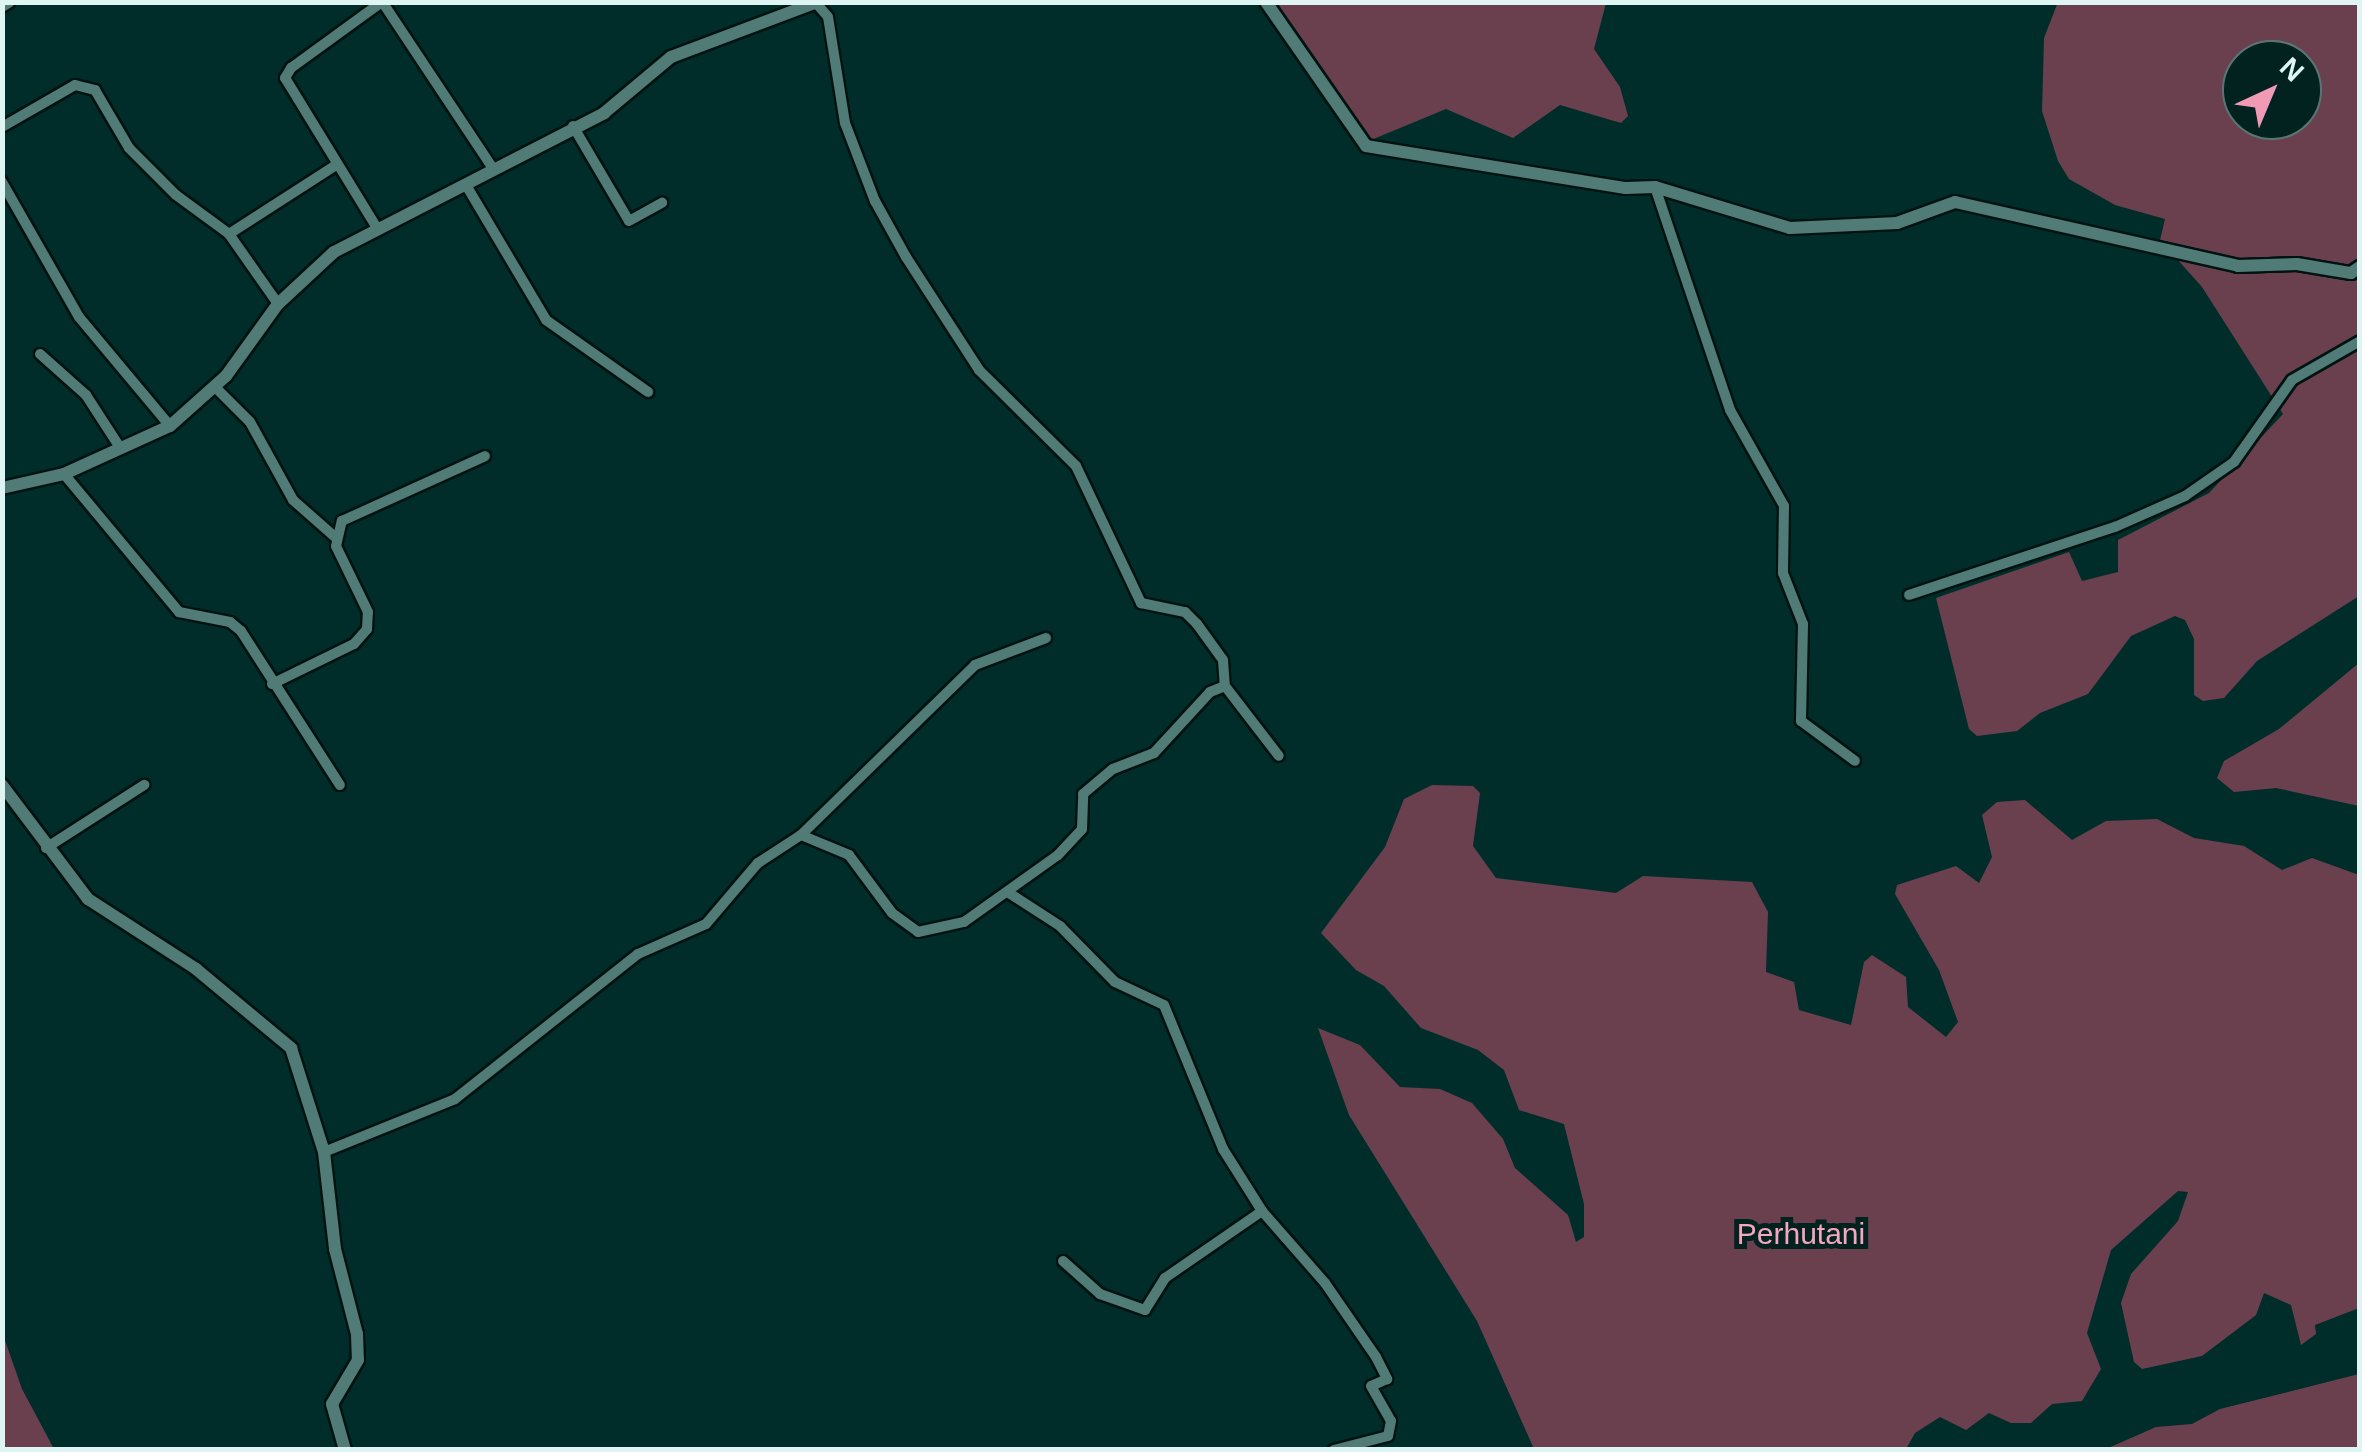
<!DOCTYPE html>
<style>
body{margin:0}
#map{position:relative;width:2362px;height:1452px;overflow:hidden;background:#002d2a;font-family:Arial,sans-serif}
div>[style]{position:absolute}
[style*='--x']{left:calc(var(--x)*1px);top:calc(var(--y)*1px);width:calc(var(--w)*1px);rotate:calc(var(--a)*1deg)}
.green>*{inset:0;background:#6a404e}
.roads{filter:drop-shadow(2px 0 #011311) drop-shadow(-2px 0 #011311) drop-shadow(0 2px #011311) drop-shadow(0 -2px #011311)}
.minor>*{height:10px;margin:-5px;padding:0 5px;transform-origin:5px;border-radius:5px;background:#517b77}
.tertiary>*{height:12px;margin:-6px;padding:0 6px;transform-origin:6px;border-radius:6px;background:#517b77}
span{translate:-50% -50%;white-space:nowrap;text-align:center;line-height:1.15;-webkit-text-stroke:10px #02221f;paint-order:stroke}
.park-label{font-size:30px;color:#f6a7c0}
.frame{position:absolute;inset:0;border:5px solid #dff5f3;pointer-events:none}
.north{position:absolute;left:2222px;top:40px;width:100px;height:100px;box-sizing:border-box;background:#02221f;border:2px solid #5a7674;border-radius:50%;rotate:44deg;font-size:28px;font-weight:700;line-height:40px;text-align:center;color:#dff5f3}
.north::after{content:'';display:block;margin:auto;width:35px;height:45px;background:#f09ab6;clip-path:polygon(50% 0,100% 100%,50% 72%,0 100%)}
</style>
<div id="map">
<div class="green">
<i style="clip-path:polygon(evenodd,2058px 2px,2359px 3px,2359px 596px,2257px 661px,2224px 698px,2203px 701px,2194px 695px,2194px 639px,2185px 620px,2175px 616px,2131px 636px,2088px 694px,2040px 713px,2017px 731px,1977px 736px,1969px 729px,1936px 598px,2069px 552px,2082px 581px,2118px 572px,2118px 540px,2209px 493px,2283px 414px,2202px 287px,2160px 240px,2165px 219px,2115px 205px,2069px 179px,2058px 161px,2042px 111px,2044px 38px,2058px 2px,2242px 60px,2302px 60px,2302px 120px,2242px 120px,2242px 60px)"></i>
<i style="clip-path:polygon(1271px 3px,1606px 3px,1594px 49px,1620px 87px,1628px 116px,1621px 123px,1560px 105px,1513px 138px,1446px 109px,1371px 140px)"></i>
<i style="clip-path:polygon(2359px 663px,2359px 806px,2276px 788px,2234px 792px,2217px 778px,2224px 761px,2279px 729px)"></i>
<i style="clip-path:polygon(1432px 785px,1473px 786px,1480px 793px,1473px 846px,1496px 878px,1616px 893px,1643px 876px,1752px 882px,1768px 912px,1766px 972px,1794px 982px,1799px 1010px,1851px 1025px,1864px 962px,1872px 955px,1906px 977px,1908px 1007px,1946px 1037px,1958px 1022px,1939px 970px,1895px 894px,1897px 885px,1956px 866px,1979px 883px,1992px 857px,1982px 815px,1997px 802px,2025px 800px,2072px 840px,2106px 821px,2157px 819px,2194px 838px,2244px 846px,2282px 870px,2312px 858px,2359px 875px,2359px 1308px,2315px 1325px,2316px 1334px,2301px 1345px,2291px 1305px,2264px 1293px,2256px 1315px,2202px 1356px,2142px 1369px,2134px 1362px,2121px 1303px,2131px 1274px,2178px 1221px,2188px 1192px,2178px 1191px,2111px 1250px,2087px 1333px,2101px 1369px,2082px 1401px,2052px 1404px,2031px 1423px,2011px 1423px,1989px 1413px,1966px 1430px,1940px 1417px,1915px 1433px,1906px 1449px,1534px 1449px,1477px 1321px,1349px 1115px,1318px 1028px,1360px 1045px,1400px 1087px,1440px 1089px,1472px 1103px,1503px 1139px,1515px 1168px,1568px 1215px,1576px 1242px,1584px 1237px,1584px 1204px,1564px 1124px,1519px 1110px,1504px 1070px,1478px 1050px,1421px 1028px,1384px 986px,1356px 970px,1321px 933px,1385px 847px,1404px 799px)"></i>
<i style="clip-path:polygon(2px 1332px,22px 1389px,54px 1449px,3px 1449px)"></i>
<i style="clip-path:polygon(2359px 1374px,2359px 1449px,2106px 1449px,2156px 1427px,2192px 1424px,2220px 1409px)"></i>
</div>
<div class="roads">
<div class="minor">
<i style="--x:383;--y:3;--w:201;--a:56.4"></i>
<i style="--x:816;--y:3;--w:18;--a:49"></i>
<i style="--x:828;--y:17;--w:107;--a:80.9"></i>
<i style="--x:845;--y:123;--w:84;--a:69"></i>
<i style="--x:875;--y:201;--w:64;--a:61"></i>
<i style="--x:906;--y:257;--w:135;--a:57.1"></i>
<i style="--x:979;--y:370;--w:136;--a:44.7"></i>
<i style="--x:1076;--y:466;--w:152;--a:64.6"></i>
<i style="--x:1141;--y:603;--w:45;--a:11.6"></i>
<i style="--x:1185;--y:612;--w:17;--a:45"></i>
<i style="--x:1197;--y:624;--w:44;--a:54.2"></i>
<i style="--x:1223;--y:660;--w:26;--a:86"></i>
<i style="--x:2;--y:7;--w:9;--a:-32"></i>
<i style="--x:573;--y:126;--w:110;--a:59.5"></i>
<i style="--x:629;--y:221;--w:38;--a:-29"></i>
<i style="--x:2;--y:127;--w:84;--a:-29.9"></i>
<i style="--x:75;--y:85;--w:21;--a:14"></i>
<i style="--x:95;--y:90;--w:67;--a:59.6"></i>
<i style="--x:129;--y:148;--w:66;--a:45"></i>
<i style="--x:176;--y:195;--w:66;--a:36.3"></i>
<i style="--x:229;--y:234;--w:85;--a:55"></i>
<i style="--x:2;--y:182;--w:155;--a:60.3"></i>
<i style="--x:79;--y:317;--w:142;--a:50.1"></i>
<i style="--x:466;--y:185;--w:157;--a:59.3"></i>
<i style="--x:546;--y:320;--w:125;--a:35.2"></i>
<i style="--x:1655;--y:187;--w:235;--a:71.4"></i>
<i style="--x:1730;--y:410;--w:110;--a:60.6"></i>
<i style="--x:1784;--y:506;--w:67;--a:90.9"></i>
<i style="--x:1783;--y:573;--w:55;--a:68.6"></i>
<i style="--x:1803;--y:624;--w:97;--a:91.2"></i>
<i style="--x:1801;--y:721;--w:67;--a:36.5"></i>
<i style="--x:377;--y:228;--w:176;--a:-121.5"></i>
<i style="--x:285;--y:78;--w:12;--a:-59"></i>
<i style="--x:291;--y:68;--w:112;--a:-36"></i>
<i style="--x:229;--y:234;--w:127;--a:-32.8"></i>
<i style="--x:40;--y:354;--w:62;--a:41.7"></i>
<i style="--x:86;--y:395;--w:64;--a:57.1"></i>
<i style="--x:215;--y:387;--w:49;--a:45"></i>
<i style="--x:250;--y:422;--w:89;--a:61.1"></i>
<i style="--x:293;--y:500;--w:56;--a:41.4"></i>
<i style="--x:64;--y:474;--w:180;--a:50.2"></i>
<i style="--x:179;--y:612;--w:52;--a:11.1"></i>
<i style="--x:230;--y:622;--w:14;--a:39"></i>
<i style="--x:241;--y:631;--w:183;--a:57.3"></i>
<i style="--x:1909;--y:595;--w:217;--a:-18.3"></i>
<i style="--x:2115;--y:527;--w:77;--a:-23.9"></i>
<i style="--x:2185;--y:496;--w:60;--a:-34.8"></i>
<i style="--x:2234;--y:462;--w:100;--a:-54.7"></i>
<i style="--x:2292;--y:380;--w:78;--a:-29.8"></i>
<i style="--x:272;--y:684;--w:91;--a:-26"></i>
<i style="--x:354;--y:644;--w:20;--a:-49"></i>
<i style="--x:367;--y:629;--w:17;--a:-87"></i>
<i style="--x:368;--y:612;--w:73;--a:-115.9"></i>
<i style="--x:336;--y:546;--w:26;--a:-77"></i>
<i style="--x:342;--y:521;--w:157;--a:-24.4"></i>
<i style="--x:801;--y:835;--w:52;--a:22.6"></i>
<i style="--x:849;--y:855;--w:72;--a:53.4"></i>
<i style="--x:892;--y:913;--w:32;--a:36"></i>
<i style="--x:918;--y:932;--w:47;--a:-12.3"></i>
<i style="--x:964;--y:922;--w:115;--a:-35.5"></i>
<i style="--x:1058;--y:855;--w:35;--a:-47"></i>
<i style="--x:1082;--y:829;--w:35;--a:-88"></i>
<i style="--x:1083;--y:794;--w:39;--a:-40"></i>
<i style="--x:1113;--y:769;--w:44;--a:-21.3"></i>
<i style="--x:1154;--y:753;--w:83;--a:-47.4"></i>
<i style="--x:1210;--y:692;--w:16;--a:-22"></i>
<i style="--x:1225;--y:686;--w:88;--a:52.4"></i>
<i style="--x:46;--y:848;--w:117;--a:-32.7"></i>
<i style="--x:1009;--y:893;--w:61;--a:32.9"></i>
<i style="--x:1060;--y:926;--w:78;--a:45.5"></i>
<i style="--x:1115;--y:982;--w:54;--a:25.1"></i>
<i style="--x:1164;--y:1005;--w:156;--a:67.7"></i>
<i style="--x:1223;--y:1149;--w:73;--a:57.8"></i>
<i style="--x:1262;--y:1211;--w:96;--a:48.8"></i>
<i style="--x:1325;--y:1283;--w:90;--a:55.4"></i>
<i style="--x:1376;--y:1357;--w:25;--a:63"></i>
<i style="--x:1387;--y:1379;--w:17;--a:156"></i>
<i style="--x:1371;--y:1386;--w:40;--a:60.3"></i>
<i style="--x:1391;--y:1421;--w:15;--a:101"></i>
<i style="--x:1388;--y:1436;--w:56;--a:165.5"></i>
<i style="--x:324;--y:1152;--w:141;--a:-22"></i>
<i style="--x:455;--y:1099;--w:233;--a:-38.4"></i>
<i style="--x:638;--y:954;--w:74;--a:-23.8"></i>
<i style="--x:706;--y:924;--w:80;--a:-49.6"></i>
<i style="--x:758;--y:863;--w:51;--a:-33.1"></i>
<i style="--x:801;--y:835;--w:243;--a:-44.3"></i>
<i style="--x:975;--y:665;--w:76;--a:-20.8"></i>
<i style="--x:1063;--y:1261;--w:50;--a:41.7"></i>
<i style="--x:1100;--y:1294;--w:48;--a:19.6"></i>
<i style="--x:1145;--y:1310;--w:38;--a:-58"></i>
<i style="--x:1165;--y:1278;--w:118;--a:-34.6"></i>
</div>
<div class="tertiary">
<i style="--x:1266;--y:2;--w:175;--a:55.2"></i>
<i style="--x:1366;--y:146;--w:263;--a:9.2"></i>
<i style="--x:1626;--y:188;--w:29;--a:-2"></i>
<i style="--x:1655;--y:187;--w:141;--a:16.9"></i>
<i style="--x:1790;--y:228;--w:107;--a:-2.7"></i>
<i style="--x:1897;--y:223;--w:62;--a:-19.9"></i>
<i style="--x:1955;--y:202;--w:290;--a:12.7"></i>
<i style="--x:2238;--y:266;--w:59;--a:-1.9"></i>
<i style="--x:2297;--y:264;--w:55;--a:9.5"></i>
<i style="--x:2351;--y:273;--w:11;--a:-34"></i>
<i style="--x:2;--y:488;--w:64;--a:-12.7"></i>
<i style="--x:64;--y:474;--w:116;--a:-24.4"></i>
<i style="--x:170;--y:426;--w:75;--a:-41.8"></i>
<i style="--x:226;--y:376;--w:89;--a:-54.2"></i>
<i style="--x:278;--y:304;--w:76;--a:-42.9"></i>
<i style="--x:334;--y:252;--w:304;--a:-27.2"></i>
<i style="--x:604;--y:113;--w:87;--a:-39.9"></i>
<i style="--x:671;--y:57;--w:156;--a:-20.6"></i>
<i style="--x:2;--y:785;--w:143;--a:53"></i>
<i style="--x:88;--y:899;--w:129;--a:32.9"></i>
<i style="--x:196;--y:969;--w:124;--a:39.7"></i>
<i style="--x:291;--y:1048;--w:109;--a:72.4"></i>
<i style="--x:324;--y:1152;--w:98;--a:83.5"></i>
<i style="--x:335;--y:1249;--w:88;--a:75.5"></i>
<i style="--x:357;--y:1334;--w:26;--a:88"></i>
<i style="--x:358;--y:1360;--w:51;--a:120.6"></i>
<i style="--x:332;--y:1404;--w:48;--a:74.2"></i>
</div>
</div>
<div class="park-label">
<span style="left:1801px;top:1234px">Perhutani</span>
</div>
<div class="frame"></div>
<div class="north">N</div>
</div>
